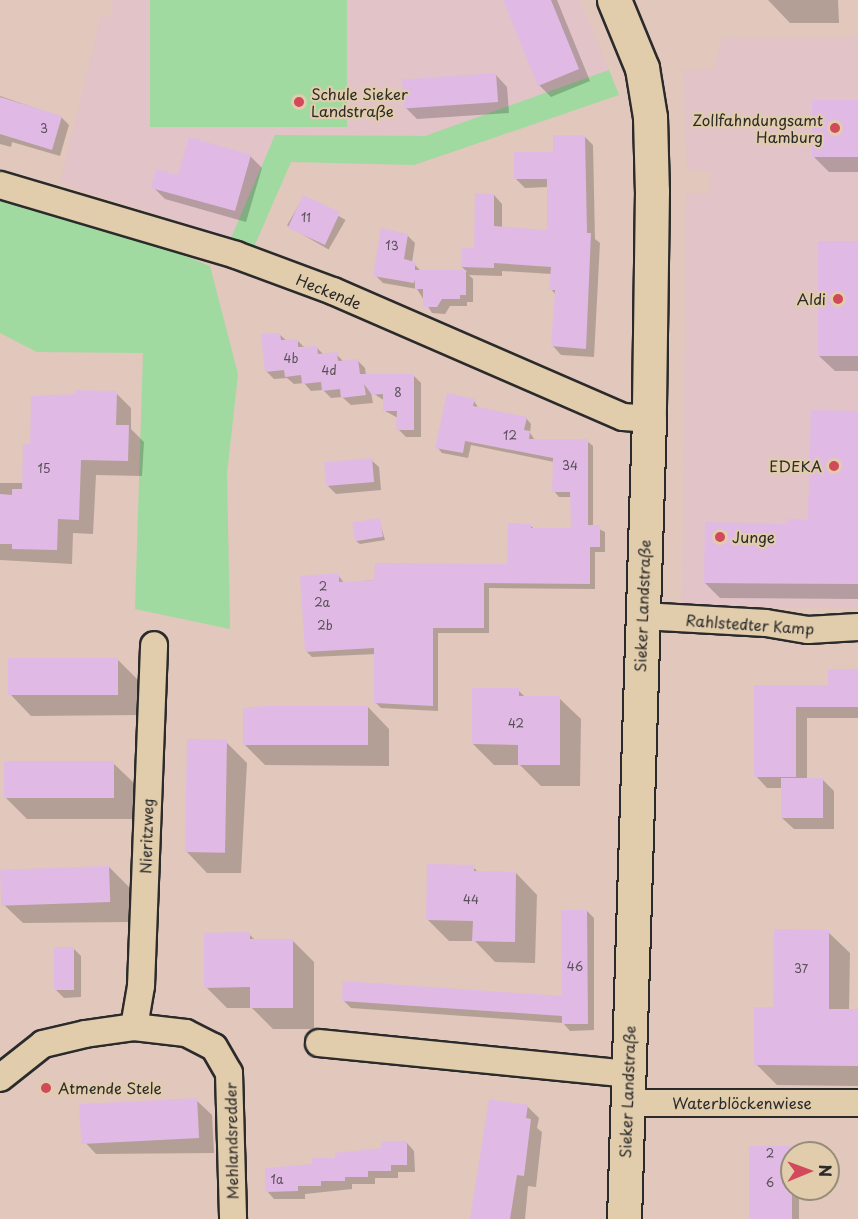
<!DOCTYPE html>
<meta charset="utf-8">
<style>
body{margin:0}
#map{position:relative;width:858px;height:1219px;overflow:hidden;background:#e1c7bc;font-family:"Playpen Sans",sans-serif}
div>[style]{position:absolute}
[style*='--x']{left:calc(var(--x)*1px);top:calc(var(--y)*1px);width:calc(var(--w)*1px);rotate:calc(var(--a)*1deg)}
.built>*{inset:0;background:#e1c3c8}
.green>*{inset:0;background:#a0daa0;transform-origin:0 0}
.shadow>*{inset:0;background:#0003;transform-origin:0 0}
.building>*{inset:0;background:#e0bae4;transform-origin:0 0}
.roads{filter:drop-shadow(2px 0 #2b2b2b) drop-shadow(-2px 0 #2b2b2b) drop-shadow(0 2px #2b2b2b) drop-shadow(0 -2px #2b2b2b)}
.minor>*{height:26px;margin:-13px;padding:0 13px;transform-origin:13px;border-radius:13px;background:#e1ccab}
.secondary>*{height:33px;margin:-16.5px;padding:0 16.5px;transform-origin:16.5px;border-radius:16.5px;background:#e1ccab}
.dots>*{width:16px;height:16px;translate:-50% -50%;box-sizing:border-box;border:3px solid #e1ccab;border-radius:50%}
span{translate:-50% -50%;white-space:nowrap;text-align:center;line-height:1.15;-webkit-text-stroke:4.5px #e1ccab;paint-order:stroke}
.number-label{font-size:12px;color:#584f59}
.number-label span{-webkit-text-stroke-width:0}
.poi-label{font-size:15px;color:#2b2b2b}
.left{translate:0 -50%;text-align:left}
.right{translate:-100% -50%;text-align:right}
.street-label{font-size:15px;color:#2b2b2b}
.north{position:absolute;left:780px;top:1141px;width:60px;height:60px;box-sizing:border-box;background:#e1ccab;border:2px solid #988c78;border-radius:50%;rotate:89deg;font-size:16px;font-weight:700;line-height:24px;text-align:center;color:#2b2b2b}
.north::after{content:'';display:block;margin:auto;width:21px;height:27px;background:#d1495b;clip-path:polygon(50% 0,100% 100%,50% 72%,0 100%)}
</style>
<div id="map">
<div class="built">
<i style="clip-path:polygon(113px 0,580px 0,609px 70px,425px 136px,275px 135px,231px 238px,60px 183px,101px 15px,110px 19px)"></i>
<i style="clip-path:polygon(858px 37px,858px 607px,682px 606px,686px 193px,709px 193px,709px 171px,687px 170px,683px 70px,714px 69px,722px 38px)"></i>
</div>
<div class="green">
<i style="left:150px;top:0;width:197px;height:127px"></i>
<i style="clip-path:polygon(609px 70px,619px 95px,414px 165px,291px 162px,254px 247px,231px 238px,275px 135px,425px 136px)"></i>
<i style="clip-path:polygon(0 197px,163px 247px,210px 266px,238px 374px,227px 474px,230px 629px,135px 609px,143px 353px,37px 352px,0 333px)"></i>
</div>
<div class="shadow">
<i style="clip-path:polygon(505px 0,557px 0,590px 81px,551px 97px,539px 85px)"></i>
<i style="clip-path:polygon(768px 0,838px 0,839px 23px,790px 23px)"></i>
<i style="clip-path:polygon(496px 75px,507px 87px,509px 113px,417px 119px,405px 107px)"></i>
<i style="clip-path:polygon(0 96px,61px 117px,69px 125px,60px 156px,12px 142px,11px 147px,0 144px)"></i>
<i style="clip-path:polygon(858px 102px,858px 172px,829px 172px,813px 156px)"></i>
<i style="clip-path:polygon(584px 136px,593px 145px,595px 239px,600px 243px,594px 357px,561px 355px,553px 346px,556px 295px,551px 289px,552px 274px,502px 271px,502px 276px,469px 275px,473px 279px,473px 302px,467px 302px,467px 306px,450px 306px,445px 314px,432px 313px,417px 289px,383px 283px,375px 275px,408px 236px,415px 243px,412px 262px,422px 272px,467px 272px,461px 266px,475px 250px,494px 195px,502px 204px,502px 228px,548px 231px,548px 187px,525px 188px,516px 179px)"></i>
<i style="clip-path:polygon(250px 156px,262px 168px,246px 222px,165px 199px,153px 187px)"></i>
<i style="left:304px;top:196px;width:48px;height:34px;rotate:30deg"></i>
<i style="clip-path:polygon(858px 243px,858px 371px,835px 371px,819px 356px)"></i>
<i style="clip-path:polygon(279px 334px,287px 341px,297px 340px,305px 348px,316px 347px,324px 355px,336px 354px,344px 362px,357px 360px,365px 368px,366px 376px,413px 375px,421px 383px,421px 437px,406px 437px,398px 429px,398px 418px,385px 411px,385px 401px,371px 392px,373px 403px,351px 405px,342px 397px,331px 398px,323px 390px,311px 391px,304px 383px,294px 384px,287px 378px,274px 379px,266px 371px)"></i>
<i style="clip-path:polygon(116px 393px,131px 408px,131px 429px,144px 442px,142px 476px,96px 475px,93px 534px,73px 533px,72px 564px,0 560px,0 483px,23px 483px,31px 445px)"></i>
<i style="clip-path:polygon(474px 401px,479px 409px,526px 418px,531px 424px,530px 433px,535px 440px,587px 441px,593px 446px,593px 526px,605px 532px,605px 552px,595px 552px,595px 589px,489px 588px,489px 633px,438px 633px,438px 711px,381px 708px,376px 703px,376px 654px,312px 657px,307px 652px,338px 575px,344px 583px,508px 566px,530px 525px,535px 530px,573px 530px,572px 497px,559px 497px,554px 491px,554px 462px,471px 445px,468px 458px,442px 453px,437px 447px)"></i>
<i style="clip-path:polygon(858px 413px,858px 599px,720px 598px,705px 583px,810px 521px)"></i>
<i style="clip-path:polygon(371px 460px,379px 467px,381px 490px,336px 494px,328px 486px)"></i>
<i style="clip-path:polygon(379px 520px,385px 540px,360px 544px,356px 541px)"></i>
<i style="clip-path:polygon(118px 660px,139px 681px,139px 715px,31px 716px,10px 694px)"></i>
<i style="clip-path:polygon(858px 671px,858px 718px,807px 718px,807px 780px,823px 780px,834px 791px,834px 829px,794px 829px,782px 818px,782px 788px,767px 788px,756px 776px,756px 686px,830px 686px)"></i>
<i style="clip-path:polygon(518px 690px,526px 698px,559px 698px,581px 719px,580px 786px,541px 786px,520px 765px,494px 765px,473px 744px)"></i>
<i style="clip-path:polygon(368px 707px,389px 729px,389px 766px,265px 765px,244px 744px)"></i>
<i style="clip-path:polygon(226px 742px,247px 763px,241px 873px,207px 873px,186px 851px)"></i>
<i style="clip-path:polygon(113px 763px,135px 784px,135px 819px,27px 819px,6px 798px)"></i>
<i style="clip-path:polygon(109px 867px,130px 888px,130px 922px,23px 923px,1px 902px)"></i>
<i style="clip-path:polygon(473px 867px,479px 873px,516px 873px,537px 895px,535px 963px,495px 962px,475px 941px,449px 941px,427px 919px)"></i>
<i style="clip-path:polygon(587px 911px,594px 918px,594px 1030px,570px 1031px,563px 1023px,351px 1008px,343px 1000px,563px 998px)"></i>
<i style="clip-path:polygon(828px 932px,850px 953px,849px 1011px,858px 1011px,858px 1086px,777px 1085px,756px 1064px,775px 1009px)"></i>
<i style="clip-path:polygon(249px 934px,256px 941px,293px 941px,314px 962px,314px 1029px,273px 1029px,252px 1008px,227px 1008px,206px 987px)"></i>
<i style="clip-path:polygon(73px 948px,81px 956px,81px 997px,64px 998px,56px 990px)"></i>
<i style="clip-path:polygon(196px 1100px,212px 1115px,214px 1153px,96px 1154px,81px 1138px)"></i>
<i style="clip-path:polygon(527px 1106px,539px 1118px,537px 1128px,542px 1132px,536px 1187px,528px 1186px,525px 1219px,472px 1219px)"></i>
<i style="clip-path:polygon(407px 1143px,414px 1151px,415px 1172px,398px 1172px,398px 1178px,375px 1178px,375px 1184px,352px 1184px,352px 1189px,305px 1194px,305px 1199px,274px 1199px,267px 1191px,314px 1165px)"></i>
<i style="clip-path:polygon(791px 1148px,796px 1153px,792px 1153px,792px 1189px,799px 1189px,799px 1219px,750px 1219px)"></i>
</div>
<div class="building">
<i style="clip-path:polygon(503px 0,551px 0,579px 69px,538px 86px)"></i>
<i style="left:496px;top:73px;width:29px;height:94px;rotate:86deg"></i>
<i style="clip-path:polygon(0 97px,62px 116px,52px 150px,0 134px)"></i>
<i style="left:812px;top:100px;width:46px;height:57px"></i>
<i style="clip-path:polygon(553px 135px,585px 135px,587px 233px,591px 233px,586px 349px,551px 346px,555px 290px,549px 290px,551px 267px,494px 263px,494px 268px,461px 267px,462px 248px,474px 248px,475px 193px,494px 194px,494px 226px,547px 230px,547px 179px,514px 179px,514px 152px,553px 152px)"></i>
<i style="clip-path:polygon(189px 137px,251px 155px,235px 211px,151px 188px,156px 169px,178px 175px)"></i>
<i style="left:303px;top:195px;width:41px;height:36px;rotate:25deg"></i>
<i style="clip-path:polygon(381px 228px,408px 234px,404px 259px,415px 262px,415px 270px,466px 270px,466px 295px,460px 295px,460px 299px,442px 299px,437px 307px,423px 307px,423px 289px,415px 289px,415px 279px,414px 283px,373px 276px)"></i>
<i style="left:818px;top:241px;width:40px;height:115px"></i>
<i style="clip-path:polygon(280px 333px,281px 340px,298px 339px,298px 347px,317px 346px,318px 354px,337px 352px,338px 361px,358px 359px,360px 374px,414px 374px,414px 430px,396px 430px,397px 411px,383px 411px,383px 394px,372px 395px,364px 384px,366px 395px,341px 398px,340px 389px,322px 391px,321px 382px,302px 384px,301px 375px,285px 377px,284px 370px,265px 372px,261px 334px)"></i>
<i style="clip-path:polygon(75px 390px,117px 391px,116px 425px,129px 425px,128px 461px,81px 460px,79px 520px,58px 519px,57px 550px,12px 549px,12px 544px,0 544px,0 494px,12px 495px,12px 489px,22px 489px,23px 444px,30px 444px,31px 396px,75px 394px)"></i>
<i style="clip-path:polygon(447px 393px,475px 399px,473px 406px,527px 417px,524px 430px,530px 431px,529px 439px,588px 439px,588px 525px,600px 525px,600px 547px,590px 547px,590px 584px,484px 583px,484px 628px,433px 628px,433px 706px,374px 703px,374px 648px,305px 652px,300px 576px,339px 573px,339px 582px,374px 580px,375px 563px,507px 564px,508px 523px,531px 524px,531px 528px,571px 528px,570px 492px,552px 492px,553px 458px,465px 441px,463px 453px,435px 448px)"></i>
<i style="clip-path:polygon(811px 410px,858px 411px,858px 584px,704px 583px,705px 522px,788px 524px,788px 519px,808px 520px)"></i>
<i style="left:372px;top:458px;width:24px;height:48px;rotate:85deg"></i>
<i style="left:380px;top:518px;width:19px;height:28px;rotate:81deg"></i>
<i style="left:8px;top:658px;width:110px;height:37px"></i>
<i style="clip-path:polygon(828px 669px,858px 669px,858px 707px,796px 707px,796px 777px,754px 777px,754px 685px,828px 685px)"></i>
<i style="clip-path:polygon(472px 688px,519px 688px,519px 696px,560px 696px,560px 765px,518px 765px,518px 745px,472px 744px)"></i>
<i style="clip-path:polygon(264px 706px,368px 706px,368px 745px,243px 745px,243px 708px)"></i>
<i style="left:187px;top:739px;width:40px;height:113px;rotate:1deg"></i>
<i style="left:114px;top:761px;width:37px;height:110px;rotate:90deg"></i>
<i style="left:781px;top:778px;width:42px;height:40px"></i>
<i style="clip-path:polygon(427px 864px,474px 865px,474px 871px,516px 872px,515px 942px,472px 941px,473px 921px,426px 920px)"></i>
<i style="left:109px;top:866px;width:36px;height:109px;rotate:88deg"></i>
<i style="clip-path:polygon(561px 910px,587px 910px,588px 1024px,562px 1024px,562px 1016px,342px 1001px,343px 981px,562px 996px)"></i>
<i style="clip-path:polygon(774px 929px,829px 930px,829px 1009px,858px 1009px,858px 1066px,754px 1065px,754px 1007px,773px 1007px)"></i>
<i style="clip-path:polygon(250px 932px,250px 939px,293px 939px,293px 1008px,250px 1008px,250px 987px,204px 988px,204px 933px)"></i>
<i style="left:54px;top:947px;width:20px;height:43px"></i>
<i style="left:197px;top:1098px;width:40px;height:118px;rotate:87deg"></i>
<i style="clip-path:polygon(489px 1099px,528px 1105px,526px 1118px,531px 1119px,524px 1176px,517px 1175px,510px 1219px,470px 1219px)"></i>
<i style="clip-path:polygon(381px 1141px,407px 1141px,407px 1165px,391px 1165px,391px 1171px,368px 1171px,368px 1177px,345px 1177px,345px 1181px,321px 1181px,321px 1186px,298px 1186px,298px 1191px,265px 1192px,265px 1168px,312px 1164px,312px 1158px,335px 1158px,335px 1153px,381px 1148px)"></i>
<i style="left:749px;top:1146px;width:43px;height:73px"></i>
</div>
<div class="roads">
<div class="minor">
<i style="--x:0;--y:185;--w:246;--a:16.5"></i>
<i style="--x:236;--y:255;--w:103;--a:20.4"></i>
<i style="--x:333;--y:291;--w:316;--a:23.5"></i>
<i style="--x:623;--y:417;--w:26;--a:4"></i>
<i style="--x:642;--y:616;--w:124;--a:3.2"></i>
<i style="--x:766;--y:623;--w:43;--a:9.5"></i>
<i style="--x:808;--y:630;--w:50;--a:-3.4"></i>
<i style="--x:134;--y:1027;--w:42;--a:-80.3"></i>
<i style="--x:141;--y:986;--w:341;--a:-87.8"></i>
<i style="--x:319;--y:1043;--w:310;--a:5.7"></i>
<i style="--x:0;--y:1078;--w:55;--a:-38.3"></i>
<i style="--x:43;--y:1044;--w:43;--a:-13.4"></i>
<i style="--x:85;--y:1034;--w:49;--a:-8.1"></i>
<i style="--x:134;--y:1027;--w:52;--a:6.6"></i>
<i style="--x:186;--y:1033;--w:31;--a:27"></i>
<i style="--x:214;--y:1047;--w:30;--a:60"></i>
<i style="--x:229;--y:1073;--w:146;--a:88.4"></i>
<i style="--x:626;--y:1103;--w:232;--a:0"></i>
</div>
<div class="secondary">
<i style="--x:614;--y:0;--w:74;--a:67.6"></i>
<i style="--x:642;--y:68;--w:50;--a:80.7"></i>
<i style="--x:650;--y:117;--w:74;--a:88.5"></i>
<i style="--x:652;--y:191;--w:228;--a:90.8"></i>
<i style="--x:649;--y:419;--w:800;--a:91.79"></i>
</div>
</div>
<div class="dots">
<i style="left:299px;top:102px;background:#d1495b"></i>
<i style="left:835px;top:128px;background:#d1495b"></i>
<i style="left:838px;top:299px;background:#d1495b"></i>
<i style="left:834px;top:466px;background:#d1495b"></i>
<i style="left:720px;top:537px;background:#d1495b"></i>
<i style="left:46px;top:1088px;background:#d1495b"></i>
</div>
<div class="number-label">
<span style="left:44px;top:129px">3</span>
<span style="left:306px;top:218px">11</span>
<span style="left:392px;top:246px">13</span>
<span style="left:291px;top:359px">4b</span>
<span style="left:329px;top:371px">4d</span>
<span style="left:398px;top:393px">8</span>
<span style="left:510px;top:436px">12</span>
<span style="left:570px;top:466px">34</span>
<span style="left:44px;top:469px">15</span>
<span style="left:323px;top:587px">2</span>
<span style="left:322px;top:603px">2a</span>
<span style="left:325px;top:626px">2b</span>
<span style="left:516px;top:724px">42</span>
<span style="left:471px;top:900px">44</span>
<span style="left:575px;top:967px">46</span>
<span style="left:801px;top:969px">37</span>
<span style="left:770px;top:1154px">2</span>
<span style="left:277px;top:1180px">1a</span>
<span style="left:770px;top:1183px">6</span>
</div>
<div class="poi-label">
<span class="left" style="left:311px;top:102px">Schule Sieker<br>Landstraße</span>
<span class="right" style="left:823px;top:128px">Zollfahndungsamt<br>Hamburg</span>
<span class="right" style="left:826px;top:299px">Aldi</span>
<span class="right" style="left:822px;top:466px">EDEKA</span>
<span class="left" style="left:732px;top:537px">Junge</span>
<span class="left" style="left:58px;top:1088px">Atmende Stele</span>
</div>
<div class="street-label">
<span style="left:329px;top:291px;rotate:22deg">Heckende</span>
<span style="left:642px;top:606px;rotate:-88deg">Sieker Landstraße</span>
<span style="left:750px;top:624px;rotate:4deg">Rahlstedter Kamp</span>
<span style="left:146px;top:836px;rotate:-88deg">Nieritzweg</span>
<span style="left:627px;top:1092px;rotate:-88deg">Sieker Landstraße</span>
<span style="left:742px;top:1103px">Waterblöckenwiese</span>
<span style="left:231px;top:1141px;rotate:-91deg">Mehlandsredder</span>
</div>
<div class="north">N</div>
</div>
